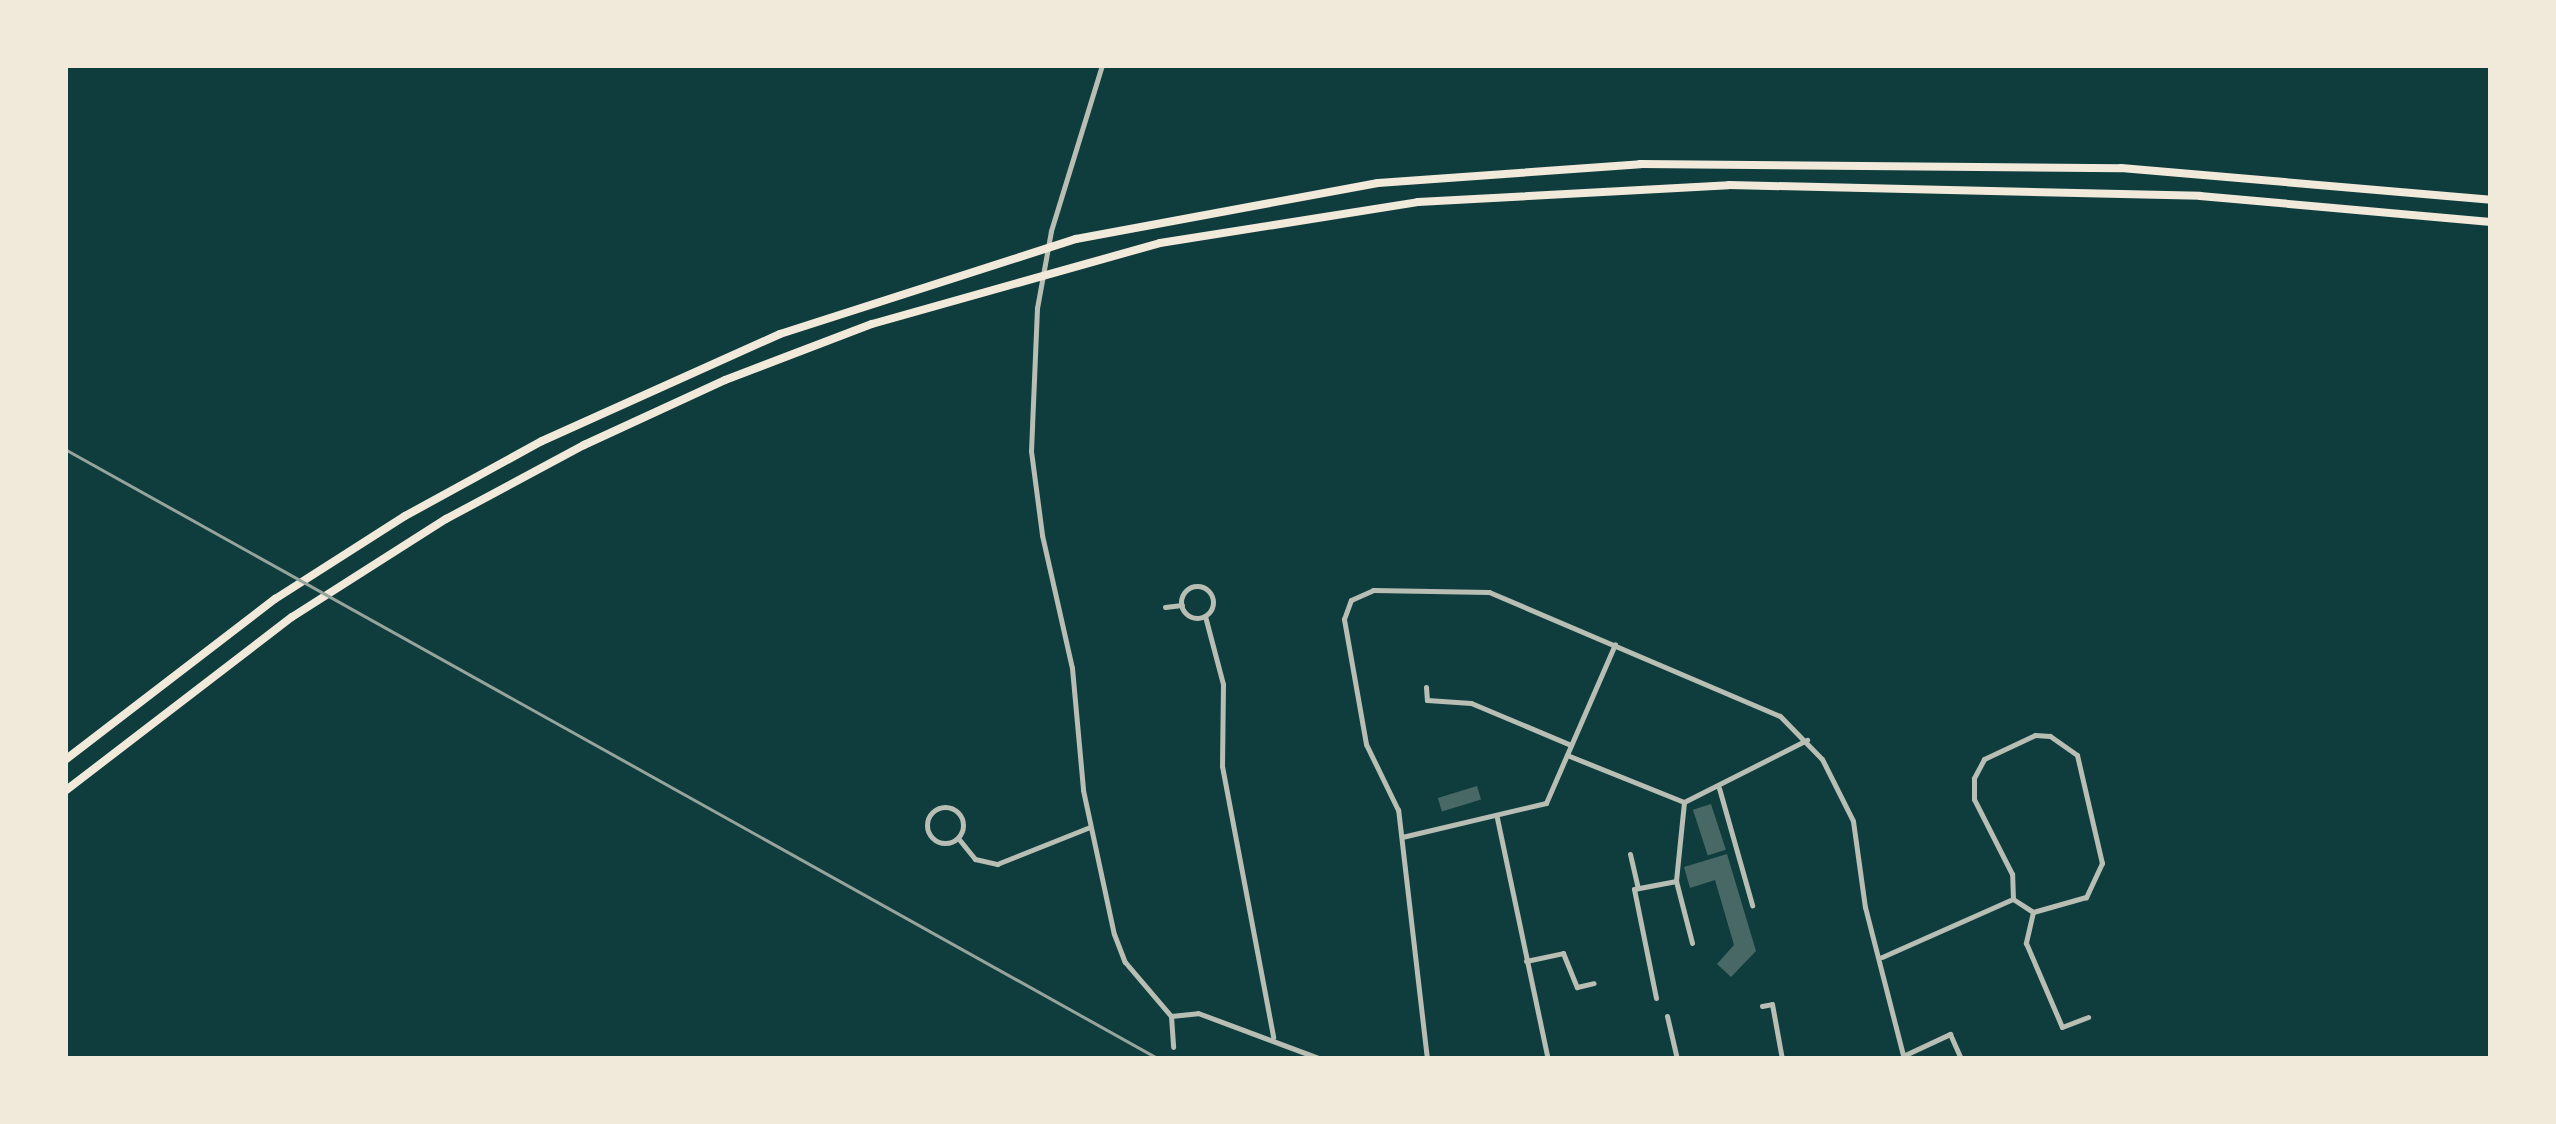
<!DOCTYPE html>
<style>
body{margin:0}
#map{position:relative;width:2556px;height:1124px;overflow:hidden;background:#0f3d3e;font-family:"Public Sans",sans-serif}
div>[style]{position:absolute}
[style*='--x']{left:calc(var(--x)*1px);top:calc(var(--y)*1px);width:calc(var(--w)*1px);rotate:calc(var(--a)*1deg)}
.building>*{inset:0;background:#486865;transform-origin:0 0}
.minor>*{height:5px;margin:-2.5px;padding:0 2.5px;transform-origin:2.5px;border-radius:2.5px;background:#b8beb3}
.minor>.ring{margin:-2.5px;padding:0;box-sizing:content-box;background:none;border:5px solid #b8beb3;border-radius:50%}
.tertiary>*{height:5px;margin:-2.5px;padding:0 2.5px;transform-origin:2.5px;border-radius:2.5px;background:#b8beb3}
.motorway>*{height:8px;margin:-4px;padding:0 4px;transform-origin:4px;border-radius:4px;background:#f1e9da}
.rail>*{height:2.5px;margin:-1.25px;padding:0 1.25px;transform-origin:1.25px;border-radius:1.25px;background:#97a49c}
span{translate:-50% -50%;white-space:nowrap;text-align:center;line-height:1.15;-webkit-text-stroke:10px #f1e9da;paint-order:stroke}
.frame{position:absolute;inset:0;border:68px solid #f1e9da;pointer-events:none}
</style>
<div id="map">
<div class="building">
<i style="left:1477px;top:786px;width:14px;height:41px;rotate:73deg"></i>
<i style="left:1711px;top:804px;width:48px;height:19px;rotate:72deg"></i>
<i style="clip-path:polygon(1727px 854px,1756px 951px,1731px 977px,1717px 964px,1734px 945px,1715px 880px,1690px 888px,1684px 867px)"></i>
</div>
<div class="minor">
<i class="ring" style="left:1181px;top:586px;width:27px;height:27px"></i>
<i style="--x:1165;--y:607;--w:17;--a:-7"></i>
<i style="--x:1205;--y:616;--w:70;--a:75.2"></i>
<i style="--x:1223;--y:684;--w:82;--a:90.7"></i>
<i style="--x:1222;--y:766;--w:276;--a:79.3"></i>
<i style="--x:1426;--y:687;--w:13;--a:86"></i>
<i style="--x:1427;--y:700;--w:44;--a:3.9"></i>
<i style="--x:1471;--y:703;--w:108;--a:22.8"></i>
<i style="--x:1567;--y:755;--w:126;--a:21.9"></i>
<i style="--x:1684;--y:802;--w:138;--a:-26.8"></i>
<i style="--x:1719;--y:788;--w:122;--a:74.2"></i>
<i style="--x:1684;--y:802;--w:79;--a:95.8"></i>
<i style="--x:1676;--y:881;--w:64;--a:75.5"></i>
<i class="ring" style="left:927px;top:807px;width:31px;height:31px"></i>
<i style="--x:1497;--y:818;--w:246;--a:78.1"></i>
<i style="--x:1402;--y:837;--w:148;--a:-13.3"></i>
<i style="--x:1546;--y:803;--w:173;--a:-66.5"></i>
<i style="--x:958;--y:838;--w:27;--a:51"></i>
<i style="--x:975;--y:859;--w:23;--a:13"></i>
<i style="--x:997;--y:864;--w:100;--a:-21.7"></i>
<i style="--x:1630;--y:854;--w:35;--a:77"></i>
<i style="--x:2013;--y:899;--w:25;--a:-92"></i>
<i style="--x:2012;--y:874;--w:84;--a:-116.9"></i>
<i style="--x:1974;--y:799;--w:21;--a:-90"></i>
<i style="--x:1974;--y:778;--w:21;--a:-62"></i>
<i style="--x:1984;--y:759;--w:56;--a:-25.2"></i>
<i style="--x:2035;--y:735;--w:15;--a:4"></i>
<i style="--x:2050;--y:736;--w:33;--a:35"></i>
<i style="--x:2077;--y:755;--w:111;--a:77"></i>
<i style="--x:2102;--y:863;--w:38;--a:115"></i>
<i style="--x:2086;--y:897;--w:55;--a:164.2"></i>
<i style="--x:2013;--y:899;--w:24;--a:33"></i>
<i style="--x:2033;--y:912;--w:32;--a:103"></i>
<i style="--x:2026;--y:943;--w:91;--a:66.8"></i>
<i style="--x:2062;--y:1027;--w:28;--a:-21"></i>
<i style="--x:1882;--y:957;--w:143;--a:-23.9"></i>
<i style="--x:1526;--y:961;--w:38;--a:-12"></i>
<i style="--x:1563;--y:953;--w:37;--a:68"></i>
<i style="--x:1577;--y:987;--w:17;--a:-13"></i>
<i style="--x:1656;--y:998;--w:111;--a:-101.4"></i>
<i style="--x:1634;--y:889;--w:43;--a:-10.8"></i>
<i style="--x:1762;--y:1006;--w:10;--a:-11"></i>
<i style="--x:1772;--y:1004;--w:56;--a:79.7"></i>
<i style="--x:1171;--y:1016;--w:27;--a:-6"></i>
<i style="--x:1198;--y:1013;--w:131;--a:20.5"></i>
<i style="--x:1667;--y:1016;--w:44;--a:76.9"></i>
<i style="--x:1905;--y:1055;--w:50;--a:-25"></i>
<i style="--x:1950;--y:1034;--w:27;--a:66"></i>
<i style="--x:1427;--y:1059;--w:251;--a:-96.6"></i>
<i style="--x:1398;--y:810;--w:73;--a:-115.9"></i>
<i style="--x:1366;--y:744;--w:127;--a:-100"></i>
<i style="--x:1344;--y:619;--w:20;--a:-70"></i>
<i style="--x:1351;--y:600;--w:24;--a:-24"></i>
<i style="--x:1373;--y:590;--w:116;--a:1"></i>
<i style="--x:1489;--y:592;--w:316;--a:23.1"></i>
<i style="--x:1780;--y:716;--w:60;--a:45.7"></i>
<i style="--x:1822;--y:759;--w:69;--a:63.4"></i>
<i style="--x:1853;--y:821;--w:87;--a:82.1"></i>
<i style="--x:1865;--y:907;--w:157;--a:75.6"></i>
</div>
<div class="tertiary">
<i style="--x:1102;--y:65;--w:174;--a:107.1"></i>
<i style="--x:1051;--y:231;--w:78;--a:100.3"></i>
<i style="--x:1037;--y:308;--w:143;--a:92.4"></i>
<i style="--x:1031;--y:451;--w:85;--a:82.5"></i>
<i style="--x:1042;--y:535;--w:136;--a:77.3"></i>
<i style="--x:1072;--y:668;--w:122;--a:84.8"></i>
<i style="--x:1083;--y:790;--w:147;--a:77.9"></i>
<i style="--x:1114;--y:934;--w:30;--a:69"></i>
<i style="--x:1125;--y:962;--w:71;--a:49.6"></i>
<i style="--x:1171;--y:1016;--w:31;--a:86"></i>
</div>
<div class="motorway">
<i style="--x:65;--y:760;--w:265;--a:-37.5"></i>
<i style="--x:275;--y:599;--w:154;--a:-32.6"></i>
<i style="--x:405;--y:516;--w:156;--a:-28.7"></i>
<i style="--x:542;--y:441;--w:261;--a:-24.2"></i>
<i style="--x:780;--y:334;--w:311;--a:-17.8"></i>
<i style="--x:1076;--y:239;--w:307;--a:-10.5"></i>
<i style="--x:1378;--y:183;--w:263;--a:-4.1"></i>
<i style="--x:1640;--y:164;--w:481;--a:0.5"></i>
<i style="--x:2121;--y:168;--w:371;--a:4.9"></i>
<i style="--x:65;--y:791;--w:286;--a:-37.5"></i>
<i style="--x:292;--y:617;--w:183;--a:-32.5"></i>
<i style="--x:446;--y:519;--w:157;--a:-28.2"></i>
<i style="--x:584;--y:445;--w:155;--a:-24.7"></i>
<i style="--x:725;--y:380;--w:157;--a:-20.9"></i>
<i style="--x:872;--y:324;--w:299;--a:-15.7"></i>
<i style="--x:1160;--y:243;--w:261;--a:-9"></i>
<i style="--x:1418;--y:202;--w:311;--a:-3.1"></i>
<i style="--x:1729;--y:185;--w:471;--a:1.3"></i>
<i style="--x:2200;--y:196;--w:292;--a:5.1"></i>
</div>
<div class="rail">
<i style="--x:65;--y:449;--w:1253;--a:29.14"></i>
</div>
<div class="frame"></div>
</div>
